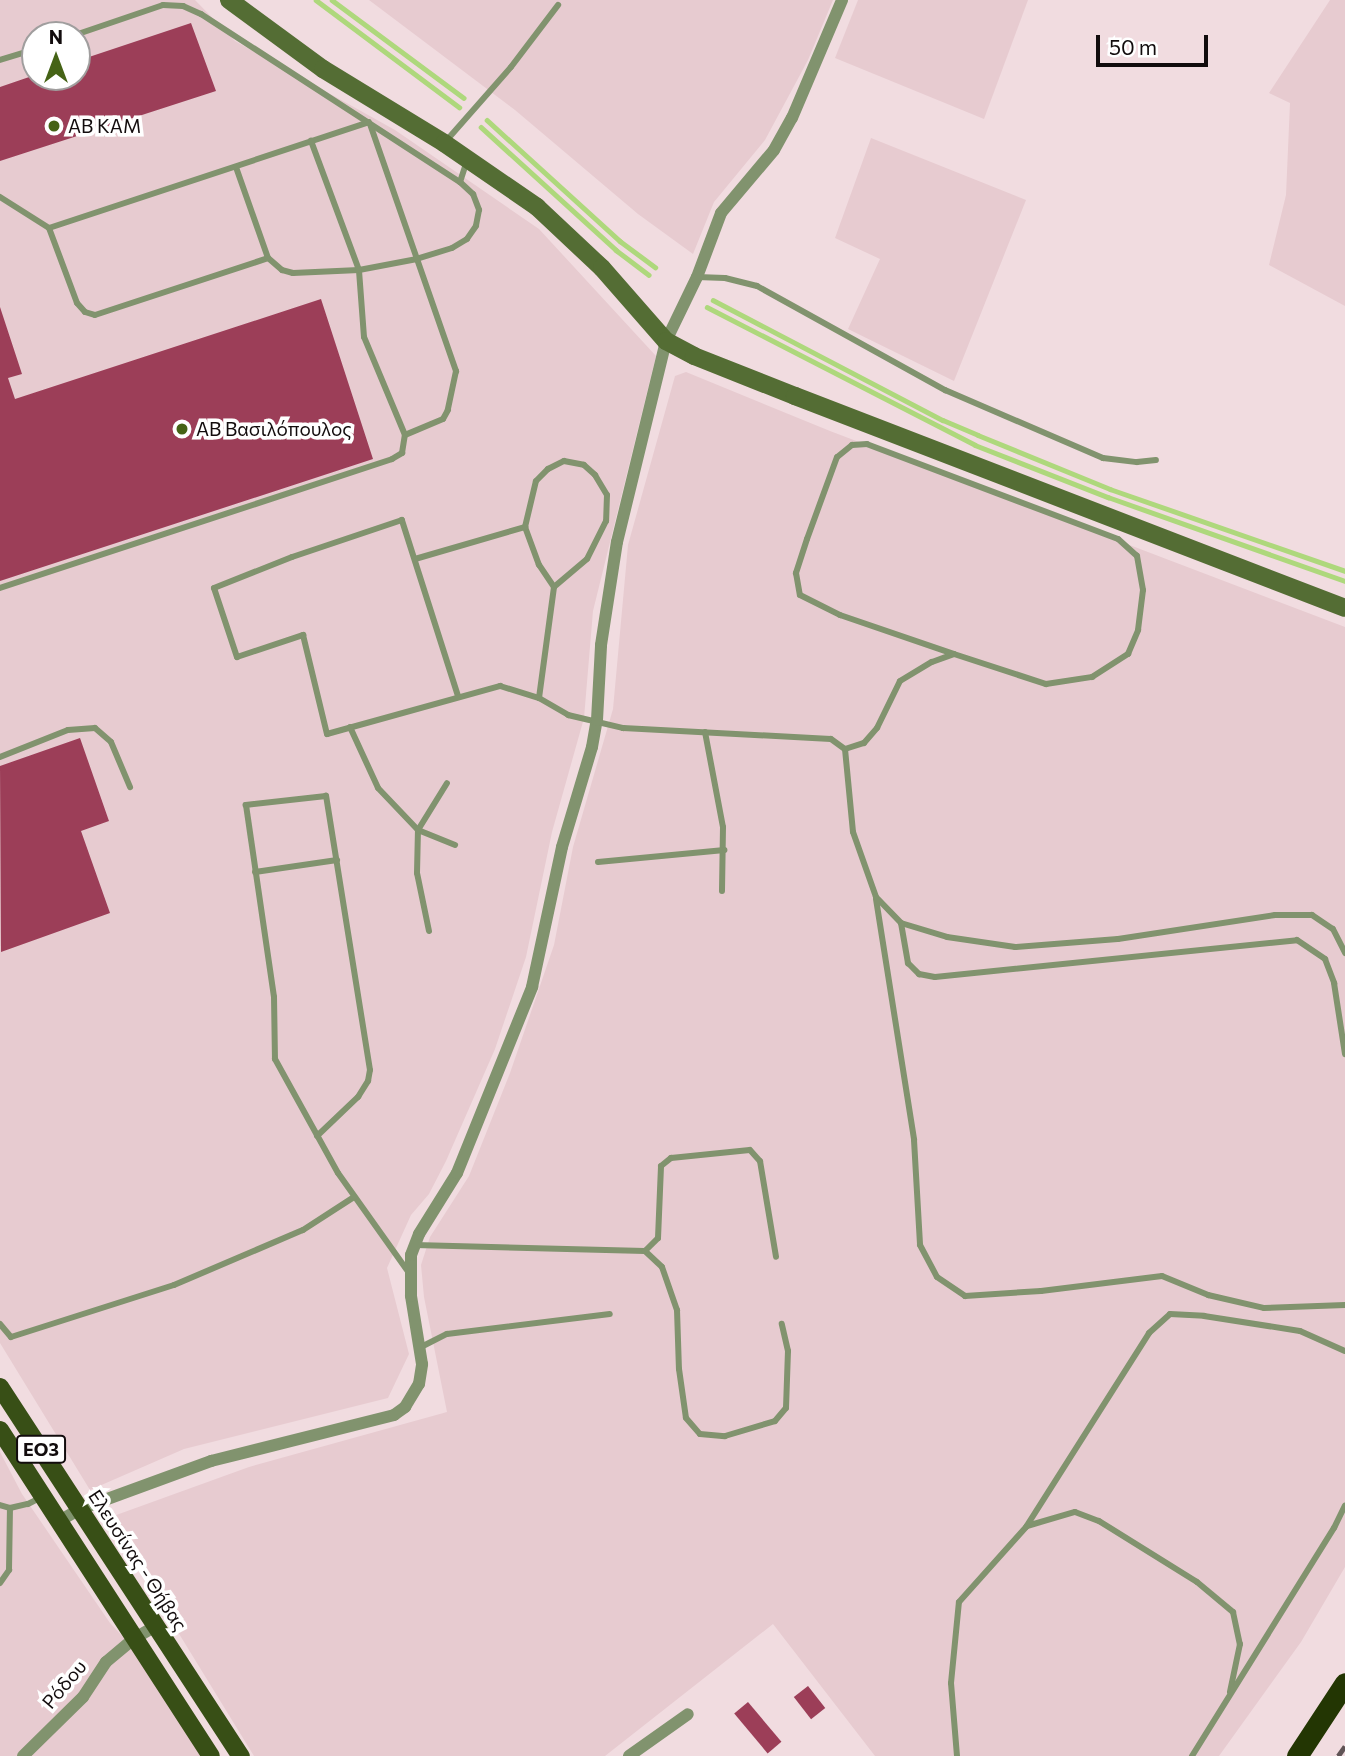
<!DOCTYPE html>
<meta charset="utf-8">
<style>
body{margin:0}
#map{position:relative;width:1345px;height:1756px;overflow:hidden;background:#f1dce0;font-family:Commissioner,sans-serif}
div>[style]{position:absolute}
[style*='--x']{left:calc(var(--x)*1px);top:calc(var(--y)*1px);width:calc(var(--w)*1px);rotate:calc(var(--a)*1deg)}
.built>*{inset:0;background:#e7cbd0}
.stream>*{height:4.5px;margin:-2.25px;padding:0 2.25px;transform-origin:2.25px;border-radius:2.25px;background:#aed87c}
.building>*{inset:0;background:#9c3e58;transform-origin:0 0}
.lane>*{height:6px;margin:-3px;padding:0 3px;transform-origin:3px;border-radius:3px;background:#81936e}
.street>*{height:12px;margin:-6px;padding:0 6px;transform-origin:6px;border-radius:6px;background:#81936e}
.secondary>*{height:18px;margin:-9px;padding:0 9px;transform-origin:9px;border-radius:9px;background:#546d34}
.primary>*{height:18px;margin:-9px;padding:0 9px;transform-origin:9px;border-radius:9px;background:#384f16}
.highway>*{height:21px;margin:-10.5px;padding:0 10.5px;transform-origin:10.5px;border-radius:10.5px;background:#233603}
.rail>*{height:4.5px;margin-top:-2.25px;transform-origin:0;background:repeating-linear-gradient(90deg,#605456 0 12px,transparent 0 24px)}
.dots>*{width:19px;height:19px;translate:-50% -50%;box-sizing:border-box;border:4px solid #fff;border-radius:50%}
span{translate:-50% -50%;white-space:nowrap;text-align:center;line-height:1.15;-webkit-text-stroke:7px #fff;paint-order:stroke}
.shield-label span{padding:2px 5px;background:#fff;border:2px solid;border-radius:5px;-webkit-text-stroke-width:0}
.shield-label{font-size:18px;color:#120c0d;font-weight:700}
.poi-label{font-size:19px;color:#120c0d}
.left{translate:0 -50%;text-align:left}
.street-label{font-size:19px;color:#120c0d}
.north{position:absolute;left:21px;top:21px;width:70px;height:70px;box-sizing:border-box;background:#fff;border:2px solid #a09e9e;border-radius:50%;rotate:0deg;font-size:19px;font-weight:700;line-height:28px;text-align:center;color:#120c0d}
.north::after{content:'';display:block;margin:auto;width:24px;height:32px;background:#456316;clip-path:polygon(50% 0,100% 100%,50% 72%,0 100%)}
.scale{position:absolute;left:1096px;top:35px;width:112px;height:32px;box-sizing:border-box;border:4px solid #120c0d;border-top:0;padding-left:9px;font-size:21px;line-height:24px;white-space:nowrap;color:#120c0d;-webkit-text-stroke:5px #fff;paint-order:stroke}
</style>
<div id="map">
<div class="built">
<i style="clip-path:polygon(evenodd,0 0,195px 0,235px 41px,395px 130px,539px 229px,656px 356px,593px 611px,584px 718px,552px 832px,526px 957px,495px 1049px,446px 1161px,429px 1194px,411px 1215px,387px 1268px,409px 1354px,388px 1398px,184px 1449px,90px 1490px,0 1343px,0 0,35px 35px,77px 35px,77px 77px,35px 77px,35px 35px)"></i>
<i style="clip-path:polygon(369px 0,833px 0,808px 60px,765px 140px,714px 202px,693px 254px,638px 214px,515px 110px)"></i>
<i style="clip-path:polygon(858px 0,1028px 0,984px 119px,835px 58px)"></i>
<i style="clip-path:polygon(1330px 0,1345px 0,1345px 306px,1269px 265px,1286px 195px,1290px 103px,1269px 93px)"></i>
<i style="clip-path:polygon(871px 138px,1026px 200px,954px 381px,848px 329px,880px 259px,835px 238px)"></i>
<i style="clip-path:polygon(686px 372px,830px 431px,1345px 627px,1345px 1567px,1301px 1642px,1219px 1756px,875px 1756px,773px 1624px,605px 1756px,254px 1756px,108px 1518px,249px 1467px,447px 1412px,424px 1297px,421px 1265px,430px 1237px,469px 1176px,510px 1073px,554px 945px,573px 847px,613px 709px,628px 545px,675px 376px)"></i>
<i style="clip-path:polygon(0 1452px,22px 1494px,110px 1623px,178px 1696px,211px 1756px,0 1756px)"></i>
</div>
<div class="stream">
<i style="--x:316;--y:0;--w:179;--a:36.8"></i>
<i style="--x:332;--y:0;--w:164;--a:36.6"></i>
<i style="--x:487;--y:120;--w:180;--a:42.3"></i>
<i style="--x:620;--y:241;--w:44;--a:36.6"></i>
<i style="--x:481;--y:127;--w:183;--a:42.3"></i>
<i style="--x:616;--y:250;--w:41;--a:37.1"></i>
<i style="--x:713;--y:300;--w:259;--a:27.6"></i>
<i style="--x:943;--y:420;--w:38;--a:23"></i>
<i style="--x:978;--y:435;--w:143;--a:22.2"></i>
<i style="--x:1110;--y:489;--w:249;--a:19.2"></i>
<i style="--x:707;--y:307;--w:301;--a:27.2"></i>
<i style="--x:975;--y:445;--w:143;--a:21.4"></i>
<i style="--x:1108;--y:497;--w:251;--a:19.5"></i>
</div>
<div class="building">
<i style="clip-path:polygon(191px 23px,216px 91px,0 161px,0 87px,35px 75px,77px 77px,77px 61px)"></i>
<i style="clip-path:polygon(321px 299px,373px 459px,0 581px,0 307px,22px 374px,8px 378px,15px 399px)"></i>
<i style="clip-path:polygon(80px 738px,109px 821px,81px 831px,110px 913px,1px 952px,0 766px)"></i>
<i style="left:808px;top:1686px;width:28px;height:18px;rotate:52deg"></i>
<i style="left:748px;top:1702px;width:52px;height:18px;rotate:50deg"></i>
</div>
<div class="lane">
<i style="--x:75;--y:35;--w:93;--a:-18.8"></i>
<i style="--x:163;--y:5;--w:20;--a:3"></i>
<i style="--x:183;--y:6;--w:20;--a:24"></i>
<i style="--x:201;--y:14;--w:309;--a:33"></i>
<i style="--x:460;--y:182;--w:18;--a:43"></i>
<i style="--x:473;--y:194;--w:17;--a:69"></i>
<i style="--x:479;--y:210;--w:16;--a:101"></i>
<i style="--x:476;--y:226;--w:16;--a:125"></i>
<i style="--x:467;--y:239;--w:17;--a:149"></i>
<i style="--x:452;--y:248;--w:37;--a:163"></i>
<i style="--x:417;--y:259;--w:59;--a:169.3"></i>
<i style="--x:359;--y:270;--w:66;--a:177.4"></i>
<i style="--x:293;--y:273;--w:11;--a:-165"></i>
<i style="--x:282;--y:270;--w:18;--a:-139"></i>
<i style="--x:268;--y:258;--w:96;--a:-109.4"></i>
<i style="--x:0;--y:60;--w:37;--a:-17"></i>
<i style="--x:370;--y:124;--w:262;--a:70.8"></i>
<i style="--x:456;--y:371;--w:40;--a:102"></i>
<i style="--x:448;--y:410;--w:10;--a:119"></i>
<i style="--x:443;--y:419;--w:41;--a:157.2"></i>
<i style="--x:446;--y:141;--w:98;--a:-48.7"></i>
<i style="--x:511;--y:67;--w:78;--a:-52.8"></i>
<i style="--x:460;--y:182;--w:22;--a:-72"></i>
<i style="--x:0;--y:197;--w:58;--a:32.3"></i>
<i style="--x:49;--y:228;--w:80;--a:69.5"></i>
<i style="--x:77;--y:303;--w:12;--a:48"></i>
<i style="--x:85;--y:312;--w:10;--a:17"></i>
<i style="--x:95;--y:315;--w:182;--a:-18.2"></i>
<i style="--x:49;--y:228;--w:337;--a:-18.3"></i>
<i style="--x:697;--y:277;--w:28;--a:2"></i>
<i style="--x:725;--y:278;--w:33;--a:14"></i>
<i style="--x:757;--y:286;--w:215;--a:29"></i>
<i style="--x:945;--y:390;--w:172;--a:23.3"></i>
<i style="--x:1103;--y:458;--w:34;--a:7"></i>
<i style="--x:1137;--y:462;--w:19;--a:-6"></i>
<i style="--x:415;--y:559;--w:115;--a:-16.2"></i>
<i style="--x:0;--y:588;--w:413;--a:-18.2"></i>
<i style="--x:392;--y:459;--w:12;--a:-31"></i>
<i style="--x:402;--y:453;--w:18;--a:-81"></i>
<i style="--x:405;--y:435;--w:106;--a:-112.7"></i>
<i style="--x:364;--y:337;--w:67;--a:-94.3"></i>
<i style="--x:359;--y:270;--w:138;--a:-110.4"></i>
<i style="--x:458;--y:696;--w:185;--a:-107.7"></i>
<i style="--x:402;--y:520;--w:116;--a:161.4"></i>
<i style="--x:292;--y:557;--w:84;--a:158.3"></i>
<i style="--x:214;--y:588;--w:73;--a:71.6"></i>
<i style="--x:237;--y:657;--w:70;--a:-18.4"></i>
<i style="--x:303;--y:635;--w:102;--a:76.4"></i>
<i style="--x:327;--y:734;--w:180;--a:-15.5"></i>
<i style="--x:500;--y:686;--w:41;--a:17.1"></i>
<i style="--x:539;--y:698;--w:34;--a:30"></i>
<i style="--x:568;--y:715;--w:57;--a:13.3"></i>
<i style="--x:623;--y:728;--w:208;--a:3"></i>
<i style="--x:831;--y:739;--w:17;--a:36"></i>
<i style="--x:845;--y:749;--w:83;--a:84.5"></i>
<i style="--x:853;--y:832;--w:69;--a:70.5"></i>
<i style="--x:876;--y:897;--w:36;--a:46"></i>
<i style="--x:901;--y:923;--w:48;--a:16.9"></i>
<i style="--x:947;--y:937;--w:69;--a:8.4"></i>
<i style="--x:1015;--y:947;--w:103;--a:-4.4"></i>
<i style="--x:1118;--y:939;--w:159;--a:-8.7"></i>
<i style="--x:1275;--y:915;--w:37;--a:0"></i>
<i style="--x:1312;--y:915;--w:25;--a:34"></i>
<i style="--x:1333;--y:929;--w:27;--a:63"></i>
<i style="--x:539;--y:698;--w:112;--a:-82.3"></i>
<i style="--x:554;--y:587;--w:27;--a:-124"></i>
<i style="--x:539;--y:565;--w:40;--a:-110.2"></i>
<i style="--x:525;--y:527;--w:47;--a:-76.6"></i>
<i style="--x:536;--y:481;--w:17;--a:-45"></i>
<i style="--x:548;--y:469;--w:18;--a:-27"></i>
<i style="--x:564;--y:461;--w:20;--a:11"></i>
<i style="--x:584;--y:465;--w:15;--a:42"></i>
<i style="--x:595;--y:475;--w:23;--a:59"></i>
<i style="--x:607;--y:495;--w:26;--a:92"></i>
<i style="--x:606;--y:521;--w:42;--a:116.6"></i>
<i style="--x:587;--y:559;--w:43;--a:139.7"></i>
<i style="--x:350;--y:727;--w:67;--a:65.3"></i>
<i style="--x:378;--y:788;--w:58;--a:46.4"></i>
<i style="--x:418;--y:830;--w:40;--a:22"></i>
<i style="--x:705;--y:732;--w:97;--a:79.3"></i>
<i style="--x:723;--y:827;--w:64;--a:90.9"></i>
<i style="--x:845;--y:749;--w:20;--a:-18"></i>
<i style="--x:864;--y:743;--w:20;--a:-49"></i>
<i style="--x:877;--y:728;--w:52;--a:-63.9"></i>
<i style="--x:900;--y:681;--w:37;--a:-31"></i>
<i style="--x:932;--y:662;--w:23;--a:-20"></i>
<i style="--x:954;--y:654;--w:97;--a:18.1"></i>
<i style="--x:1046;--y:684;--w:47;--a:-8.7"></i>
<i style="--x:1092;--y:677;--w:43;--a:-32.6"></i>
<i style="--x:1128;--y:654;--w:26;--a:-67"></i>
<i style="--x:1138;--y:630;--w:40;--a:-82.9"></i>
<i style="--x:1143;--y:590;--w:35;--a:-100"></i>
<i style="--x:1137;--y:556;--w:25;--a:-138"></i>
<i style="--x:1118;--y:539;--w:268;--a:-159.3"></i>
<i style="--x:867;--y:444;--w:15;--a:176"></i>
<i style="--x:852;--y:445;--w:19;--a:141"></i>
<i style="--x:837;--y:457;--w:87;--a:110.1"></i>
<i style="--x:807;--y:539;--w:36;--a:108"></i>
<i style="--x:796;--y:573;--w:22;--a:80"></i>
<i style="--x:800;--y:595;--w:45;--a:26.6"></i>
<i style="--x:840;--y:615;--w:120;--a:18.9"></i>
<i style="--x:0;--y:757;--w:73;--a:-21.7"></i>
<i style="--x:68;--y:730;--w:27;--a:-4"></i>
<i style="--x:95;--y:728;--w:21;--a:41"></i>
<i style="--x:111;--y:742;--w:49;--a:67.1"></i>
<i style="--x:598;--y:862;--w:127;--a:-5.4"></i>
<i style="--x:255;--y:872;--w:83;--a:-8.3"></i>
<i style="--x:876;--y:899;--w:244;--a:81"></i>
<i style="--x:914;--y:1140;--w:105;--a:86.7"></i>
<i style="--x:920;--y:1245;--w:36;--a:62"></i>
<i style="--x:937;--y:1277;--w:34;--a:34"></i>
<i style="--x:965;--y:1296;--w:76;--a:-3.8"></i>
<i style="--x:1041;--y:1291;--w:122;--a:-7.1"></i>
<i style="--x:1162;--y:1276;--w:50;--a:22.4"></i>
<i style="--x:1208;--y:1295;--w:57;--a:13.1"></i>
<i style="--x:1264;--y:1308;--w:81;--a:-2.1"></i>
<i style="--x:901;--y:923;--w:41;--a:80.1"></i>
<i style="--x:908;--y:963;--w:16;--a:45"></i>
<i style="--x:919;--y:974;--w:16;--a:11"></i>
<i style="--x:935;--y:977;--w:364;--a:-5.8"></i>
<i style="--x:1297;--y:940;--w:34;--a:34"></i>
<i style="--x:1325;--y:959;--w:26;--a:69"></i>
<i style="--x:1334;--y:983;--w:72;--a:81.2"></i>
<i style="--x:429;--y:931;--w:59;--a:-101.7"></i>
<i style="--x:417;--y:873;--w:43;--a:-88.7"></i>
<i style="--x:418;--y:830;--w:55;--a:-58.3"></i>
<i style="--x:317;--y:1136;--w:57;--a:-43.6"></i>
<i style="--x:358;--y:1097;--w:19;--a:-58"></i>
<i style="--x:368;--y:1081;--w:11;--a:-80"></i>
<i style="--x:370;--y:1070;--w:278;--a:-99.1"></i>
<i style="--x:326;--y:796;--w:81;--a:173.6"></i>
<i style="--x:246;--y:805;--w:194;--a:81.7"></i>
<i style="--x:274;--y:997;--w:62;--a:89.1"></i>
<i style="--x:275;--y:1059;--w:130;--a:61.1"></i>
<i style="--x:338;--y:1173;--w:123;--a:54.6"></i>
<i style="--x:415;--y:1245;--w:230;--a:1.5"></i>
<i style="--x:645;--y:1251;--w:23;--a:43"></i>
<i style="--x:662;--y:1267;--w:46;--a:70.8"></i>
<i style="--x:677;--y:1310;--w:59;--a:88.1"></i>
<i style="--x:679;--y:1369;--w:49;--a:81.9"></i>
<i style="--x:686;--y:1418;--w:21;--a:49"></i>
<i style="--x:700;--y:1434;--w:25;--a:5"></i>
<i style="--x:725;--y:1436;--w:52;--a:-16.7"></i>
<i style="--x:775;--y:1421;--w:17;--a:-50"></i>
<i style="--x:786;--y:1408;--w:57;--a:-88"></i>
<i style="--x:788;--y:1351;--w:28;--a:-103"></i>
<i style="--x:645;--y:1251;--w:18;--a:-45"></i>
<i style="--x:658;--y:1238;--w:72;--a:-87.6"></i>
<i style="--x:661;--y:1166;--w:13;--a:-39"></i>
<i style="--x:671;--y:1158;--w:79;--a:-5.8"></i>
<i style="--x:750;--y:1150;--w:15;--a:48"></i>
<i style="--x:760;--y:1161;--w:97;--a:80.5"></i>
<i style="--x:0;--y:1324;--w:17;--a:50"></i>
<i style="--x:11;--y:1337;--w:171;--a:-17.7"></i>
<i style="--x:174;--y:1285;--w:140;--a:-23.1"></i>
<i style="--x:303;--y:1230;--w:61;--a:-32.9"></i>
<i style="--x:421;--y:1347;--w:29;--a:-27"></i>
<i style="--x:447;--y:1334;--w:164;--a:-7"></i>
<i style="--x:0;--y:1505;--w:10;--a:17"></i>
<i style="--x:10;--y:1508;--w:18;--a:-13"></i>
<i style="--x:28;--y:1504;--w:13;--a:-27"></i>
<i style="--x:1027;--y:1526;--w:50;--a:-16.3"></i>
<i style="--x:1075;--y:1512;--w:26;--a:21"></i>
<i style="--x:1099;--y:1521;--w:115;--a:31.9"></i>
<i style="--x:1197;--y:1582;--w:47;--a:39.8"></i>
<i style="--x:1233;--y:1612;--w:33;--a:78"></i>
<i style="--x:1240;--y:1644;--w:49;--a:101.8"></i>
<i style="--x:0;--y:1583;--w:16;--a:-55"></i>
<i style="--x:9;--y:1570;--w:62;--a:-89.1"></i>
<i style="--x:957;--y:1756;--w:73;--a:-94.7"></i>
<i style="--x:951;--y:1683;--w:81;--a:-84.4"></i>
<i style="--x:959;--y:1602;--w:101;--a:-48.2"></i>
<i style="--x:1026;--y:1527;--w:230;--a:-57.6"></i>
<i style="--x:1149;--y:1333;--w:28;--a:-42"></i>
<i style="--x:1170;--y:1314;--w:34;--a:3"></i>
<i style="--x:1204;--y:1316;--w:97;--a:8.9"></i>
<i style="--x:1300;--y:1331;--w:49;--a:24"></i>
<i style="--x:1192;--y:1756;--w:269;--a:-58.1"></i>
<i style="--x:1334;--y:1528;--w:25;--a:-64"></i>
</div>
<div class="street">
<i style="--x:58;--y:1522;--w:26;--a:-31"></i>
<i style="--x:80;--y:1509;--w:140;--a:-20.1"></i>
<i style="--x:211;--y:1461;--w:189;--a:-14.1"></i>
<i style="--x:394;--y:1415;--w:14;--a:-36"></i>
<i style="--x:405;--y:1407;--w:27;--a:-59"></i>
<i style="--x:419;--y:1384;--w:20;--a:-81"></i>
<i style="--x:422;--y:1364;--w:69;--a:-99.2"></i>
<i style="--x:411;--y:1296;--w:41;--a:-90"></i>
<i style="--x:411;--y:1255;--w:22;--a:-69"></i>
<i style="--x:419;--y:1234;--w:72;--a:-58.1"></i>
<i style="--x:457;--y:1173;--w:201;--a:-68"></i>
<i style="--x:532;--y:987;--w:143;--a:-77.9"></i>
<i style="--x:562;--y:847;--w:104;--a:-73.3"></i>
<i style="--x:592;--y:747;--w:27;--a:-80"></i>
<i style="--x:597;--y:720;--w:75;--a:-86.9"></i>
<i style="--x:601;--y:645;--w:104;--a:-81.2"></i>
<i style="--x:617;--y:542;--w:207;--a:-76.3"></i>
<i style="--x:666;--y:341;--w:71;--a:-64.2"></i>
<i style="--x:697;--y:277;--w:68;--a:-69.4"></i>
<i style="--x:721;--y:213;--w:82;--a:-49.9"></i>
<i style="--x:774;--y:150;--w:37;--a:-61"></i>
<i style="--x:792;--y:118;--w:128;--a:-67"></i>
<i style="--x:23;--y:1756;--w:84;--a:-44.5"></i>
<i style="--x:83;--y:1697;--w:42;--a:-56.7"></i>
<i style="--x:106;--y:1662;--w:38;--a:-40"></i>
<i style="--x:135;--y:1638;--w:24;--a:-30"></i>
<i style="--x:629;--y:1756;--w:72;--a:-35.4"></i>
</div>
<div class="secondary">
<i style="--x:229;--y:0;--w:117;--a:36.3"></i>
<i style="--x:323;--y:69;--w:142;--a:31.4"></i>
<i style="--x:444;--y:143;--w:113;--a:34.5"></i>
<i style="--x:537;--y:207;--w:89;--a:43.2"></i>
<i style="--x:602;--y:268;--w:97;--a:48.8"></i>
<i style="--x:666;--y:341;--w:32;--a:28"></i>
<i style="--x:694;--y:356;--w:109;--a:21.6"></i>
<i style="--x:795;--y:396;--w:589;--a:21.08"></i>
</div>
<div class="primary">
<i style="--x:0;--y:1387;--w:441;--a:56.9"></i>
<i style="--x:0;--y:1430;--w:388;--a:57.1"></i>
</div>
<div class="highway">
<i style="--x:1297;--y:1756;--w:87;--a:-56.7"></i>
</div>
<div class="rail">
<i style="--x:1338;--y:1756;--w:12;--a:-55"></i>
</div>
<div class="dots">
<i style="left:54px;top:126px;background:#456316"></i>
<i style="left:182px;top:429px;background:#456316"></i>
</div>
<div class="shield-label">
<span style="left:41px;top:1449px">ΕΟ3</span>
</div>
<div class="poi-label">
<span class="left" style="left:68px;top:126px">ΑΒ ΚΑΜ</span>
<span class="left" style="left:196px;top:429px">ΑΒ Βασιλόπουλος</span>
</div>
<div class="street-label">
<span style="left:138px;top:1560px;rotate:57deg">Ελευσίνας - Θήβας</span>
<span style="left:64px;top:1684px;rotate:-50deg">Ρόδου</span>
</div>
<div class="north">N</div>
<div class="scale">50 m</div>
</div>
